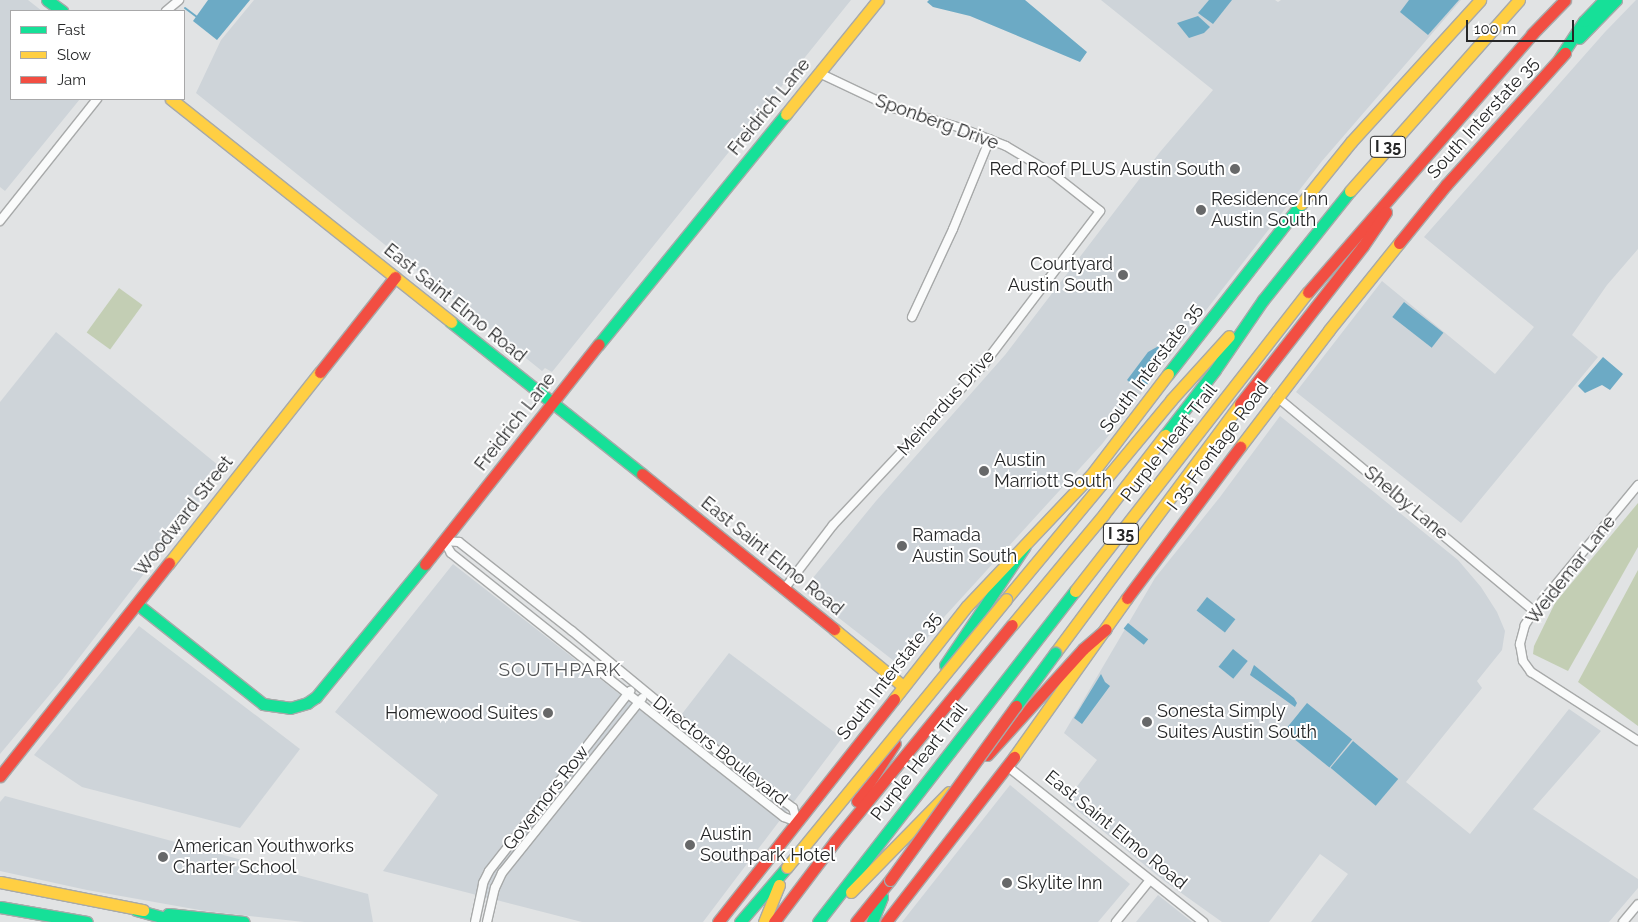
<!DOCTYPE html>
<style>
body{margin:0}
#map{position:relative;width:1638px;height:922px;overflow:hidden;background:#e1e3e4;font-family:Raleway,sans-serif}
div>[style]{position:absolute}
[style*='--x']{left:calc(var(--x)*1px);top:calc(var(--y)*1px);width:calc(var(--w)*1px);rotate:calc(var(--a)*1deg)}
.built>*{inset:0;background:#ced4d9}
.green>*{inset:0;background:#c3ceb4;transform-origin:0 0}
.water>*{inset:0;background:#6caac5;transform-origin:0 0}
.stream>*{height:2px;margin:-1px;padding:0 1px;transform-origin:1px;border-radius:1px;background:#6caac5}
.roads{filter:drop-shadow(1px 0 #a7a9a9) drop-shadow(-1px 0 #a7a9a9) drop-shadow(0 1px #a7a9a9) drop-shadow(0 -1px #a7a9a9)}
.street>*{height:8px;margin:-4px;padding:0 4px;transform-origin:4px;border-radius:4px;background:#fafbfb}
.fast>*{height:11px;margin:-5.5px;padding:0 5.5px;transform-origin:5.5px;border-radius:5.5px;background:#16e098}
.slow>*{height:11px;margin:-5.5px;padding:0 5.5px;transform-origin:5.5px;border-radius:5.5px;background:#ffcf43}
.jam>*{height:11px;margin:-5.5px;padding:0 5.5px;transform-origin:5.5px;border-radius:5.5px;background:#f24e42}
.bridges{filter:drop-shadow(1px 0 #a7a9a9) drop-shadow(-1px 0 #a7a9a9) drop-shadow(0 1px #a7a9a9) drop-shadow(0 -1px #a7a9a9)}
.fast-bridge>*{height:11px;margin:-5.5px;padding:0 5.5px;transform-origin:5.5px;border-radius:5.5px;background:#16e098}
.slow-bridge>*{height:11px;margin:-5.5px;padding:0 5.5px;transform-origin:5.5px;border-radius:5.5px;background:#ffcf43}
.jam-bridge>*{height:11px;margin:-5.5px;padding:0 5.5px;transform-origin:5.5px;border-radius:5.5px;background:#f24e42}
.dots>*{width:14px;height:14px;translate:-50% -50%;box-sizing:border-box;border:2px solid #fff;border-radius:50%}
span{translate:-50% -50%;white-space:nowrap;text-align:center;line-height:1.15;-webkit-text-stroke:4px #fff;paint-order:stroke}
.shield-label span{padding:1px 4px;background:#fff;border:1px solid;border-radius:4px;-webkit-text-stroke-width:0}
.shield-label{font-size:16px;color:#252627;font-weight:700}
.street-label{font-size:18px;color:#252627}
.poi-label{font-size:18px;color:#252627}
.right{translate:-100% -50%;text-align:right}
.left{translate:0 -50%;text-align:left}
.neighbourhood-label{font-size:19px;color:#555759;letter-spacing:1px}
.legend{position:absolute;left:10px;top:10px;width:175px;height:90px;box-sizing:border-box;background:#fff;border:1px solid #a8a8a9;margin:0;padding:6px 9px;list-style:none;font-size:15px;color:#252627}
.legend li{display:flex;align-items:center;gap:10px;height:25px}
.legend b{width:25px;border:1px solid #a8a8a9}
.scale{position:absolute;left:1466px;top:20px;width:108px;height:22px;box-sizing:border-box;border:2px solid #252627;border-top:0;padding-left:6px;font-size:15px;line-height:18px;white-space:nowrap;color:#252627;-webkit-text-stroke:4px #fff;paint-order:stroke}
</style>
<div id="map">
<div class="built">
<i style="clip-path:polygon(0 0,28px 0,42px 11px,11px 11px,11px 99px,80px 99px,5px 191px,0 187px)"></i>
<i style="clip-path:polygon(254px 0,851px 0,552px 372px,545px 368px,542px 371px,196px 93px,221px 40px)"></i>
<i style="clip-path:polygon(1101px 0,1275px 0,1278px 2px,1281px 0,1461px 0,1322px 161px,1102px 444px,945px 616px,903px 668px,803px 590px,876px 501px,1005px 355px,1160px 152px,1213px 90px)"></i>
<i style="clip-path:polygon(1636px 0,1638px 0,1638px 249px,1607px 285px,1572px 335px,1598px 357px,1461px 523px,1296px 392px,1382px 281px,1495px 374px,1534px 327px,1424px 237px,1605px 32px)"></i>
<i style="clip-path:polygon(56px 332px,224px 470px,62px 680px,0 754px,0 402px)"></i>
<i style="clip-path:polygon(1280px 416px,1458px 560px,1481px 587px,1497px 612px,1505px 631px,1502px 650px,1477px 681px,1482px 688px,1406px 782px,1470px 834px,1569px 709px,1601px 731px,1533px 809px,1638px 879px,1638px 888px,1609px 922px,1311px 922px,1348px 874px,1320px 854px,1269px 922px,1222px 922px,1163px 880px,1066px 801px,1097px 760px,1064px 733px,1155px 578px,1220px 497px)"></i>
<i style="clip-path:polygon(453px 564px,668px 732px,729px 653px,842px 738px,703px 922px,582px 922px,383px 871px,438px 795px,335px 712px)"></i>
<i style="clip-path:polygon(139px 626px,300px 749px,240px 828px,82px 787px,34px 755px)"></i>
<i style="clip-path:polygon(1010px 785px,1130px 884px,1098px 922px,902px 922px)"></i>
<i style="clip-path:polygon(5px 796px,368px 894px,373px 922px,304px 922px,205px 911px,87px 890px,0 871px,0 802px)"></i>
<i style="clip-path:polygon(1158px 895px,1192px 922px,1136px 922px)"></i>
</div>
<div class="green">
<i style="left:119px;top:288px;width:29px;height:55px;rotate:36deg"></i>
<i style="clip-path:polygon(1638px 503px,1638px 547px,1568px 671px,1533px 654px,1534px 646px,1555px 603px)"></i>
<i style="clip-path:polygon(1638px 570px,1638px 726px,1578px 682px)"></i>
</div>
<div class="water">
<i style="clip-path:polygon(208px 0,250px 0,217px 40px,193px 21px)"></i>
<i style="clip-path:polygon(929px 0,1025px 0,1087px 52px,1080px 62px,970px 16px,933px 7px,927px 2px)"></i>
<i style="clip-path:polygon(1209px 0,1232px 0,1213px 24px,1198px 13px)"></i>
<i style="clip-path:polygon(1409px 0,1459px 0,1428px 35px,1400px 12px)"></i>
<i style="clip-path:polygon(1198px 16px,1210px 27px,1204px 33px,1189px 38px,1177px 23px)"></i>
<i style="left:1404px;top:302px;width:50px;height:19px;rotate:38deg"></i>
<i style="clip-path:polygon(1171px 339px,1155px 360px,1159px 363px,1147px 379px,1149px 382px,1145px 387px,1138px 389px,1127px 380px,1148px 352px)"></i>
<i style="clip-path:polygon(1603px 357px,1623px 374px,1610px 390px,1602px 385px,1585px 393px,1578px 386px)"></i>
<i style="left:1207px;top:597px;width:36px;height:17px;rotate:38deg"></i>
<i style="left:1128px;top:623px;width:26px;height:7px;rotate:39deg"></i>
<i style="left:1233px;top:649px;width:19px;height:23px;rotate:39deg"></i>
<i style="clip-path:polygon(1254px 665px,1294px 698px,1297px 703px,1295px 707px,1250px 675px)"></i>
<i style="clip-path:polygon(1101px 674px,1105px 682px,1110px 686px,1082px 724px,1074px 718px)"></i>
<i style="left:1307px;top:703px;width:58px;height:36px;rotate:39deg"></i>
<i style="left:1353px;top:741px;width:59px;height:35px;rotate:40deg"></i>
</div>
<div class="stream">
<i style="--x:185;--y:8;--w:15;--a:37"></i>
</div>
<div class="roads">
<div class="street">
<i style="--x:166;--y:11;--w:17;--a:-40"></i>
<i style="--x:0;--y:221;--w:156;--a:-51.5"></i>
<i style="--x:912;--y:317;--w:97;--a:-65"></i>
<i style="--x:953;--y:229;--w:97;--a:-67.7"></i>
<i style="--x:1277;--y:397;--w:334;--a:39.8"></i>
<i style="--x:1638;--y:485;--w:163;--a:129.5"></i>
<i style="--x:1534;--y:611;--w:17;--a:123"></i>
<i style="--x:1525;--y:625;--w:20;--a:105"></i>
<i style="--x:1520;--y:644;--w:17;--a:80"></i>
<i style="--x:1523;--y:661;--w:14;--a:54"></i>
<i style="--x:1531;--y:672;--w:127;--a:32.8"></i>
<i style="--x:444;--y:541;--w:15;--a:4"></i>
<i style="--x:459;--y:542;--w:144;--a:38.2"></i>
<i style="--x:572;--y:631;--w:193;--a:39.5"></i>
<i style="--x:721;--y:754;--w:90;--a:36.9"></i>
<i style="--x:793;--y:808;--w:15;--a:74"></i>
<i style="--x:444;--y:541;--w:14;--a:60"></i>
<i style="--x:451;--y:553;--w:336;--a:38.5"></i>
<i style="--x:714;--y:762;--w:89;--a:38.2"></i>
<i style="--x:784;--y:817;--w:14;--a:21"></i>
<i style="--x:785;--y:588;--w:79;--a:-52.7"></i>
<i style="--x:833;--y:525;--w:221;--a:-46.8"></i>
<i style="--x:984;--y:364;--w:192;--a:-52.8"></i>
<i style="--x:1100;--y:211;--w:60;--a:-141.8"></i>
<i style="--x:1053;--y:174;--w:55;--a:-149.2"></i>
<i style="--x:1006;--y:146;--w:48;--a:-158.2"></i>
<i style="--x:961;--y:128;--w:71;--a:-163.6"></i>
<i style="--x:893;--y:108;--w:82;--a:-154.7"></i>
<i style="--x:1007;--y:766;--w:251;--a:38.5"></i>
<i style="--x:475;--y:922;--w:40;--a:-78"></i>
<i style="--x:483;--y:883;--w:13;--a:-63"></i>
<i style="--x:489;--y:871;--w:229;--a:-51.9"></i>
<i style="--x:487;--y:922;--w:35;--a:-77"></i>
<i style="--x:495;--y:888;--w:17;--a:-65"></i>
<i style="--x:502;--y:873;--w:224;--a:-51.3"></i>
<i style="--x:1116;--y:922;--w:54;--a:-51"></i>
<i style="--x:1623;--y:922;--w:23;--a:-50"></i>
</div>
<div class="fast">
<i style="--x:47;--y:0;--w:19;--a:36"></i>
<i style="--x:1579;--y:38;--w:53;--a:-45.8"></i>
<i style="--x:1559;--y:59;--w:45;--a:-56.7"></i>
<i style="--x:1584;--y:21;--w:29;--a:-46"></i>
<i style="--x:451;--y:322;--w:244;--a:38.5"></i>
<i style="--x:599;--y:344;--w:296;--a:-50.9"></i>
<i style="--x:1168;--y:374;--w:216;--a:-52"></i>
<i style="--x:1165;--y:435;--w:82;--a:-52.4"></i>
<i style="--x:1215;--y:370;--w:85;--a:-55.6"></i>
<i style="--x:1263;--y:300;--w:139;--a:-51.4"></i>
<i style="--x:137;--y:604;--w:161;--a:38.4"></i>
<i style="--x:263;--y:704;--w:27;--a:8"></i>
<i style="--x:290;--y:708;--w:18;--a:-16"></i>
<i style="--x:307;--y:703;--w:11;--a:-34"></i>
<i style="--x:316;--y:697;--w:172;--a:-50.7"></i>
<i style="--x:945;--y:665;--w:143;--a:-56.1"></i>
<i style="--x:0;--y:907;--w:88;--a:9.8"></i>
<i style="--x:136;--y:910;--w:46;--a:15.3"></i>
<i style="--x:168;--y:914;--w:76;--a:6"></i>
<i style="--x:740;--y:922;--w:72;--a:-49.5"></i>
<i style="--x:818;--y:922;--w:419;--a:-52.2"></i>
<i style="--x:872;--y:922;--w:27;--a:-68"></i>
</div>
<div class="slow">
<i style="--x:171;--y:99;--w:358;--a:38.5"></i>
<i style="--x:786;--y:114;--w:146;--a:-51.1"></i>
<i style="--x:1350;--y:191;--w:255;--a:-48.5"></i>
<i style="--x:1301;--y:204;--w:80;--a:-51.1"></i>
<i style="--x:1351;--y:142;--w:192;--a:-47.7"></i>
<i style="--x:1240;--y:447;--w:147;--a:-52.7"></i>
<i style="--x:1329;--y:330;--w:112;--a:-51.2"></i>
<i style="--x:169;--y:563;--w:243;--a:-51.7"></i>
<i style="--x:1075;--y:591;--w:379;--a:-52.1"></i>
<i style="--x:1006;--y:599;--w:259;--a:-50.3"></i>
<i style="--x:1171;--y:400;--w:86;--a:-47.8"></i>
<i style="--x:1012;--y:625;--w:144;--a:-50.3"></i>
<i style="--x:1104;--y:514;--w:100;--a:-52.3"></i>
<i style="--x:834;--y:629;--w:89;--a:39.6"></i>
<i style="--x:1055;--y:653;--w:310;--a:-53.4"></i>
<i style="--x:894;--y:699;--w:118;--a:-51.9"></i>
<i style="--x:967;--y:606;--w:180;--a:-46.6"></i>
<i style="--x:1091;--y:475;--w:127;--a:-52.7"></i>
<i style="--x:1014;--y:757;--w:195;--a:-54.6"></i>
<i style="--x:0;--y:882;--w:146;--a:11.1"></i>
<i style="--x:851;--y:892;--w:140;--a:-45.6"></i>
<i style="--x:764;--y:922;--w:40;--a:-68"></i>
</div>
<div class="jam">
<i style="--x:1399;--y:243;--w:75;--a:-51"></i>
<i style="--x:1446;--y:185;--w:178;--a:-48"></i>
<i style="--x:1308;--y:292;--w:342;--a:-49"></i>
<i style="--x:1532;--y:34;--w:47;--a:-45.9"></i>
<i style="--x:320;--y:372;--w:121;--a:-51.7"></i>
<i style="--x:1240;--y:404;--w:200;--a:-52.1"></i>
<i style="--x:1363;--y:246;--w:41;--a:-55.9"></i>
<i style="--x:642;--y:474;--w:247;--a:38.9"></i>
<i style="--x:425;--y:564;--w:280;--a:-51.7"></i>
<i style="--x:1127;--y:598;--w:189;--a:-53.2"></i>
<i style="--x:987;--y:755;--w:143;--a:-47.8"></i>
<i style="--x:1083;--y:649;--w:30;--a:-41"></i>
<i style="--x:0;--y:776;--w:272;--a:-51.6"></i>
<i style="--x:857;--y:801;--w:69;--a:-56.8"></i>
<i style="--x:718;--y:922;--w:284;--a:-51.7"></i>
<i style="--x:774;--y:922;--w:101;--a:-53"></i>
<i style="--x:835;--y:841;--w:279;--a:-50.7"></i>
<i style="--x:856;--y:922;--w:54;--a:-51"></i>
<i style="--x:886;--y:922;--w:209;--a:-52.2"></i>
</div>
</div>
<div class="bridges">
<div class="fast-bridge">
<i style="--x:1016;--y:706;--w:66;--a:-53.7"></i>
</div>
<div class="slow-bridge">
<i style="--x:787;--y:867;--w:346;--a:-50.7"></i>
</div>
<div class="jam-bridge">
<i style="--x:890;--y:880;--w:215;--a:-54.1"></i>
</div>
</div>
<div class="dots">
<i style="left:1235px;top:169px;background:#676869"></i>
<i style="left:1201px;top:210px;background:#676869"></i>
<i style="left:1123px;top:275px;background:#676869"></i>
<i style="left:984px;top:471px;background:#676869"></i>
<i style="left:902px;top:546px;background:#676869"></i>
<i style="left:548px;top:713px;background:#676869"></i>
<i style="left:1147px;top:722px;background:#676869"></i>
<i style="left:690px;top:845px;background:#676869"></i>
<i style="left:163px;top:857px;background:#676869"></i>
<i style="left:1007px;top:883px;background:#676869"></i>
</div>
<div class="shield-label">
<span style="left:1388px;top:147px">I 35</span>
<span style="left:1121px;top:534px">I 35</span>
</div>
<div class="street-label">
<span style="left:769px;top:107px;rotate:-51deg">Freidrich Lane</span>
<span style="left:1483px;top:118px;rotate:-48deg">South Interstate 35</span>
<span style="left:937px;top:122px;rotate:20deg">Sponberg Drive</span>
<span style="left:455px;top:303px;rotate:39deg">East Saint Elmo Road</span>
<span style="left:1151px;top:368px;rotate:-53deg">South Interstate 35</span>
<span style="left:946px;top:403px;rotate:-48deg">Meinardus Drive</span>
<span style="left:515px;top:422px;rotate:-52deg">Freidrich Lane</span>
<span style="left:1169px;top:443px;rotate:-52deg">Purple Heart Trail</span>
<span style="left:1218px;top:446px;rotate:-53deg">I 35 Frontage Road</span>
<span style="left:1406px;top:503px;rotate:40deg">Shelby Lane</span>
<span style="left:184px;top:516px;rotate:-52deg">Woodward Street</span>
<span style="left:772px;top:556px;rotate:39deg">East Saint Elmo Road</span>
<span style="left:1571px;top:570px;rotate:-52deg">Weidemar Lane</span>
<span style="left:889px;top:676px;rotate:-52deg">South Interstate 35</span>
<span style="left:720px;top:751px;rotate:38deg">Directors Boulevard</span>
<span style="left:919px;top:762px;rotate:-52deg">Purple Heart Trail</span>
<span style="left:546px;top:798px;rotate:-52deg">Governors Row</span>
<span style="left:1116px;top:830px;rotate:39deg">East Saint Elmo Road</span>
</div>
<div class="poi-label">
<span class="right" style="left:1225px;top:169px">Red Roof PLUS Austin South</span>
<span class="left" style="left:1211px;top:210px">Residence Inn<br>Austin South</span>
<span class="right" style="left:1113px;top:275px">Courtyard<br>Austin South</span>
<span class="left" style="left:994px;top:471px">Austin<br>Marriott South</span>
<span class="left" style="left:912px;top:546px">Ramada<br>Austin South</span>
<span class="left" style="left:1157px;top:722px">Sonesta Simply<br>Suites Austin South</span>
<span class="right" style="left:538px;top:713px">Homewood Suites</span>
<span class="left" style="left:700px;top:845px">Austin<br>Southpark Hotel</span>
<span class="left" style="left:173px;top:857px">American Youthworks<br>Charter School</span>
<span class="left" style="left:1017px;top:883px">Skylite Inn</span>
</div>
<div class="neighbourhood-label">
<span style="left:560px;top:670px">SOUTHPARK</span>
</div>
<ul class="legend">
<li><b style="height:6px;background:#16e098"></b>Fast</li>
<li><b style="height:6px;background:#ffcf43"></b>Slow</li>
<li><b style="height:6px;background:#f24e42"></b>Jam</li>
</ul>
<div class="scale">100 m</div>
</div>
